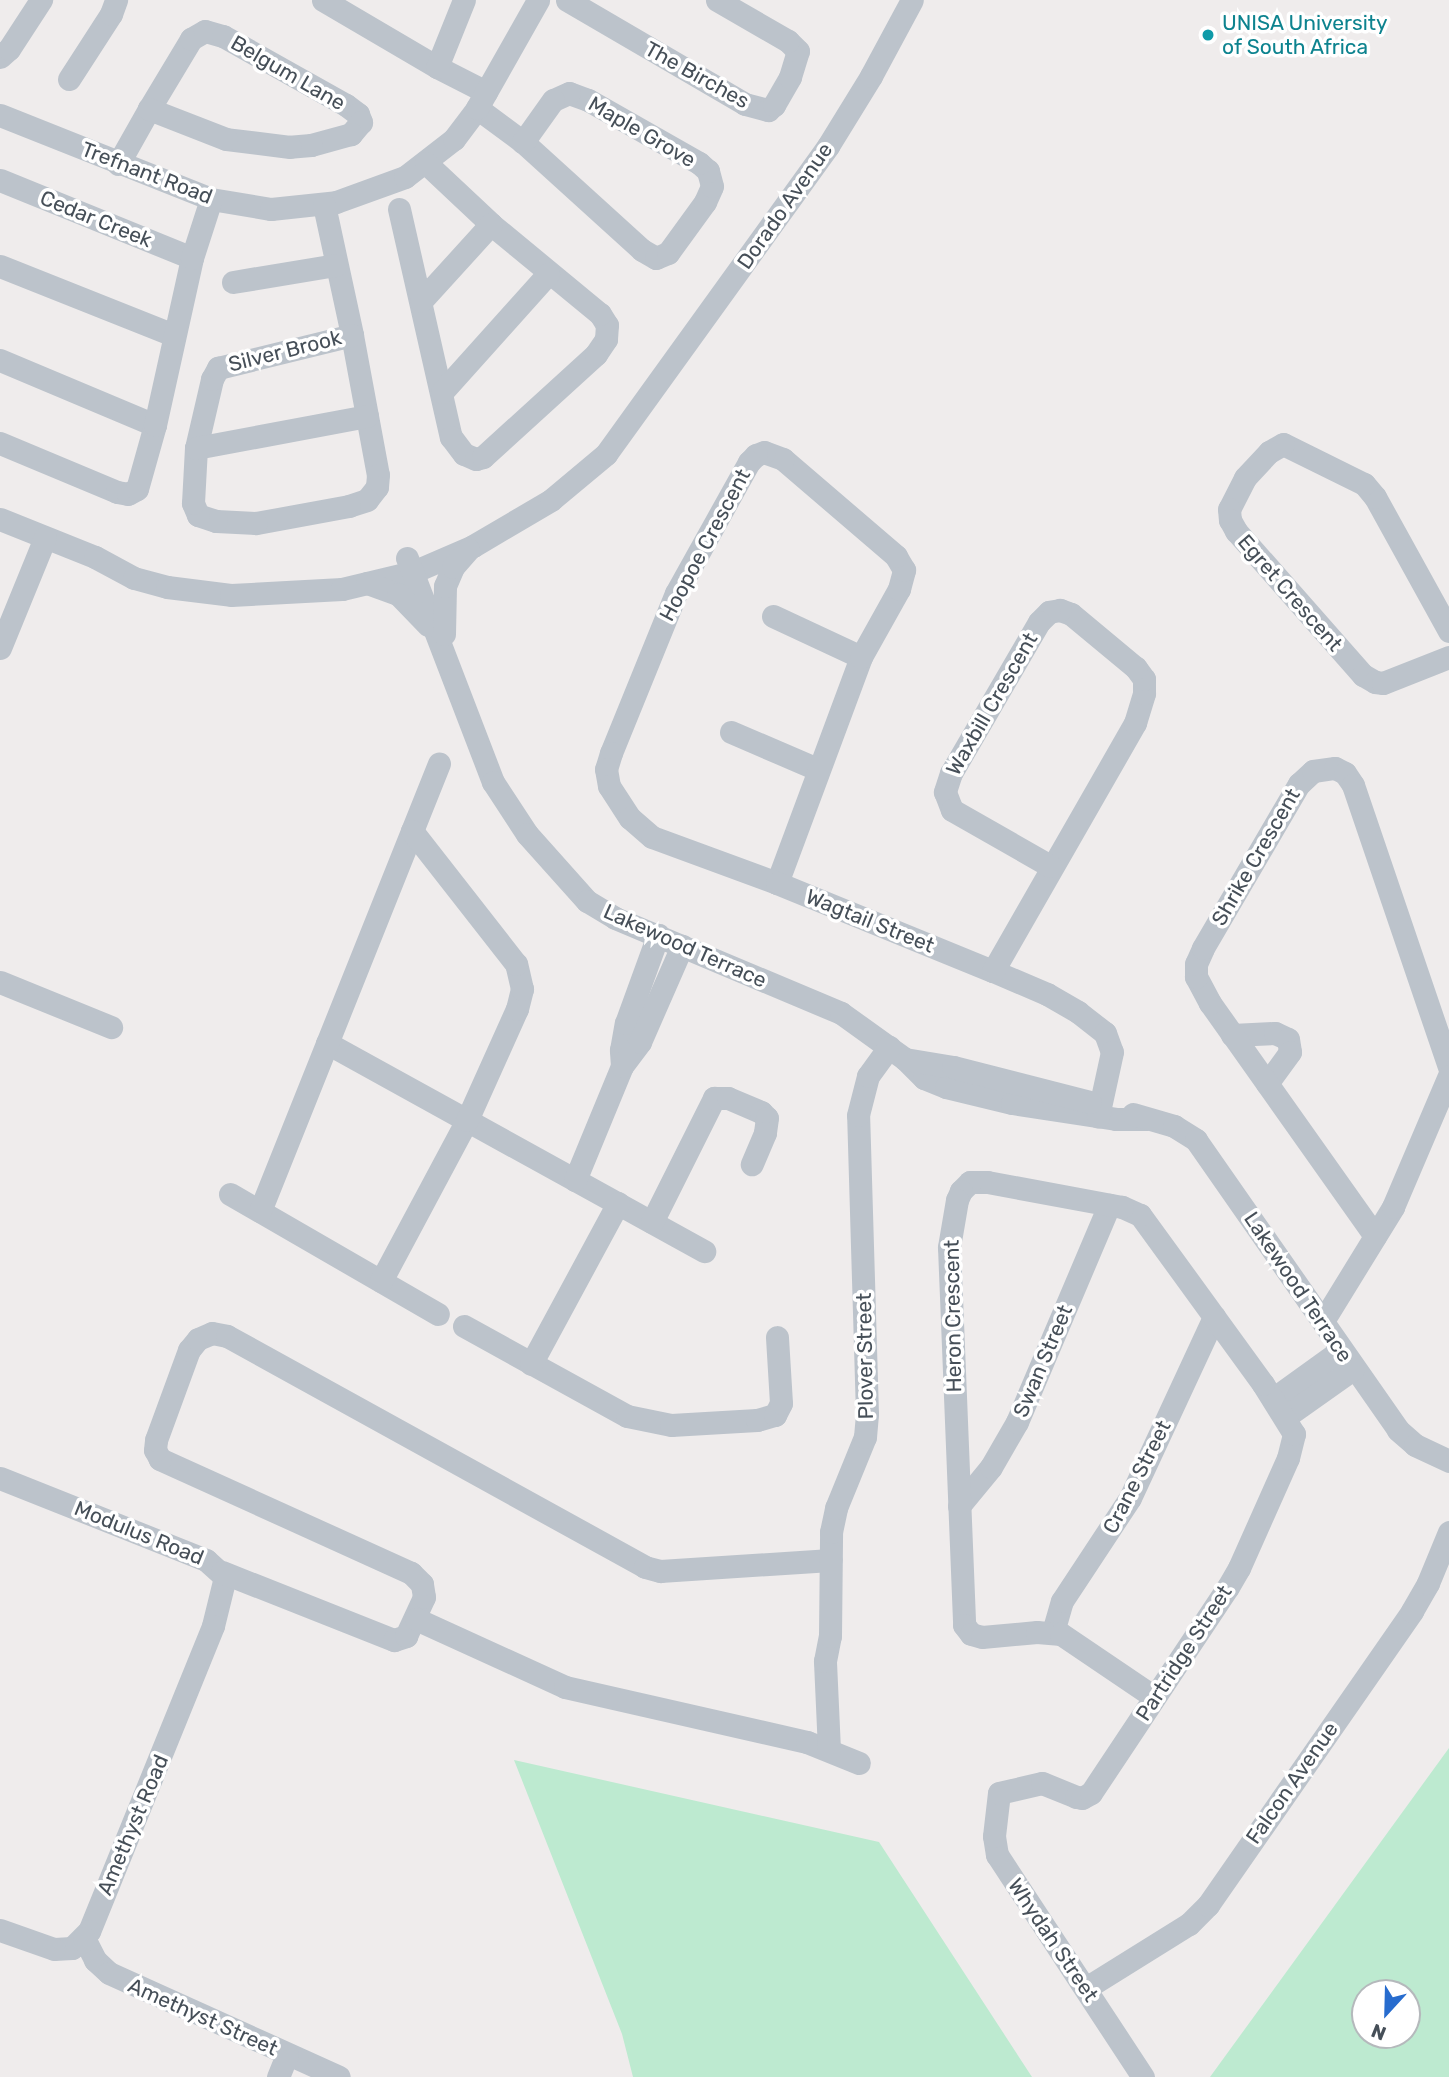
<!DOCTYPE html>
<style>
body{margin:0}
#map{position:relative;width:1449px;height:2077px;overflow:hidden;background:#efecec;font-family:Rubik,sans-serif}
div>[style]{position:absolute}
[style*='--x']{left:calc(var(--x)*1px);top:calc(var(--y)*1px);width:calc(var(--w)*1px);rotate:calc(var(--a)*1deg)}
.green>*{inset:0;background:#bdead0}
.minor>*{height:23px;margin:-11.5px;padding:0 11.5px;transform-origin:11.5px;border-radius:11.5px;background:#bcc3cb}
.dots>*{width:19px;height:19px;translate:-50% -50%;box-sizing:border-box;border:4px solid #fff;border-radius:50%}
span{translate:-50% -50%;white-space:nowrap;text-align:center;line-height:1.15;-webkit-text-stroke:7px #fff;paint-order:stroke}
.culture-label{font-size:21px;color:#0d838f}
.left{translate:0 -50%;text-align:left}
.street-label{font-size:21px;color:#464f58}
.north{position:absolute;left:1351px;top:1979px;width:70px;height:70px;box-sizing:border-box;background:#fff;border:2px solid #b5b9bc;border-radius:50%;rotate:202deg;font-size:19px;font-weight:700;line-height:28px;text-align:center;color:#464f58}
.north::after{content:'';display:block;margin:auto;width:24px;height:32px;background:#276cce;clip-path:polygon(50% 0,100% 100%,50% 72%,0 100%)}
</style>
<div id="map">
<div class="green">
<i style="clip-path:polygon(evenodd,1449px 1748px,1449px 2077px,1210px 2077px,1449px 1748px,1407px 1993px,1407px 2035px,1365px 2035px,1365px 1993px,1407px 1993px)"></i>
<i style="clip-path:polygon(514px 1760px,879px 1842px,1032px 2077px,633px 2077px,622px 2034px)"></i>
</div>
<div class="minor">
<i style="--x:323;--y:0;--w:132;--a:30.4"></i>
<i style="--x:437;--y:67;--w:55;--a:27"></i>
<i style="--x:567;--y:0;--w:206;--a:30.3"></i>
<i style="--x:745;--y:104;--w:24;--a:15"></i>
<i style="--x:768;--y:110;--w:8;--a:-40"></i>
<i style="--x:774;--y:105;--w:32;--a:-60"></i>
<i style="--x:790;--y:77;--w:27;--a:-73"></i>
<i style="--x:798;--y:51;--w:14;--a:-135"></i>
<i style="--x:788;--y:41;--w:82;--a:-150"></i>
<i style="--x:0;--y:57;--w:12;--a:-42"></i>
<i style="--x:9;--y:49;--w:59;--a:-56.9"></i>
<i style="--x:437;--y:67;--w:72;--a:-68.1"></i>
<i style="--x:69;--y:79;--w:77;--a:-57.1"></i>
<i style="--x:111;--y:14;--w:15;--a:-70"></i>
<i style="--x:477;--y:108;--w:57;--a:36.5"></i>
<i style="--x:523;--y:142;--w:161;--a:42.2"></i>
<i style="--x:642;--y:250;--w:16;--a:30"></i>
<i style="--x:656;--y:258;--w:13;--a:-23"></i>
<i style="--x:668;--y:253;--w:63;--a:-54"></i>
<i style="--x:705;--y:202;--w:17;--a:-66"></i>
<i style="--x:712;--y:186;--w:16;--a:-105"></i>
<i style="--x:708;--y:171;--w:12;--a:-138"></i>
<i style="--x:699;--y:163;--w:128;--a:-150.4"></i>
<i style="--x:588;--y:100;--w:20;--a:-160"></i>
<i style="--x:569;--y:93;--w:17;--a:156"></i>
<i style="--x:553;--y:100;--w:52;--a:125.5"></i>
<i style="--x:0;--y:115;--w:227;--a:21.7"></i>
<i style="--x:211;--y:199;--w:61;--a:9.5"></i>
<i style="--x:271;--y:209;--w:65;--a:-6.1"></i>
<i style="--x:336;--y:202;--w:73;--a:-19.9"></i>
<i style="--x:405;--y:177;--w:62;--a:-37.8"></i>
<i style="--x:454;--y:139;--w:39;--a:-53"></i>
<i style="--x:477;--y:108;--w:124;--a:-60.5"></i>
<i style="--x:118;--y:164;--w:63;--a:-60.6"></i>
<i style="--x:149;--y:109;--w:82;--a:-59"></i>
<i style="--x:191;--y:39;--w:16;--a:-30"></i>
<i style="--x:205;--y:31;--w:19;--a:16"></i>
<i style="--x:223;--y:36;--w:141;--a:29.3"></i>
<i style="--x:346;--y:105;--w:15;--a:37"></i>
<i style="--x:358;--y:114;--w:9;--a:69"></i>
<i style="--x:361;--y:122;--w:16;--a:130"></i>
<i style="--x:351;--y:134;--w:41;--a:164.6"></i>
<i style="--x:311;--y:145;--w:21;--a:175"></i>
<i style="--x:290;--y:147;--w:64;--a:-172.9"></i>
<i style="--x:226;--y:139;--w:83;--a:-158.7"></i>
<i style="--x:0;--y:180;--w:207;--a:22.1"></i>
<i style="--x:324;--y:205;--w:133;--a:77.8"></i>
<i style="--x:352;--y:335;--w:142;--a:79.5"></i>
<i style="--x:378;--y:475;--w:12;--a:95"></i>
<i style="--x:377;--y:487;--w:16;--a:128"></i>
<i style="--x:367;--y:500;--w:19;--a:162"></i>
<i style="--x:349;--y:506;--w:95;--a:169.6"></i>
<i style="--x:256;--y:523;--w:40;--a:-177.1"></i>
<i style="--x:216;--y:521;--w:19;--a:-162"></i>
<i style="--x:198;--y:515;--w:13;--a:-113"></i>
<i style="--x:193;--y:503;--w:55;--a:-86.9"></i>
<i style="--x:196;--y:448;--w:71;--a:-76.9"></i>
<i style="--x:212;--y:379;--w:13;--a:-61"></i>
<i style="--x:218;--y:368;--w:138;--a:-13.8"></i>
<i style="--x:399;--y:209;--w:234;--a:77.2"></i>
<i style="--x:451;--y:437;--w:21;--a:53"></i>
<i style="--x:464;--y:454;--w:13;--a:23"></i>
<i style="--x:476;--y:459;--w:7;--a:-16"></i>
<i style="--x:483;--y:457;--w:153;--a:-42.3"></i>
<i style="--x:596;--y:354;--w:18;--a:-56"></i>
<i style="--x:606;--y:339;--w:14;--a:-86"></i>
<i style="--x:607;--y:325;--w:13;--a:-122"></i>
<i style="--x:600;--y:314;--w:141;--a:-140.5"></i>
<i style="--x:491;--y:224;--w:89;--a:-136.8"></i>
<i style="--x:0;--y:266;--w:186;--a:21.7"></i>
<i style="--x:233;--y:282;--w:104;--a:-9.4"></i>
<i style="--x:421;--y:301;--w:104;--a:-47.7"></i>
<i style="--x:0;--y:360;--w:168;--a:22.8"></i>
<i style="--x:442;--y:392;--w:159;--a:-48.1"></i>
<i style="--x:0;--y:443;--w:127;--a:22.7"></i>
<i style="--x:117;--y:492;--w:11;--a:10"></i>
<i style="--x:128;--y:494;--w:10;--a:-29"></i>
<i style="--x:137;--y:489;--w:66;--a:-74.3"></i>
<i style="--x:155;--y:425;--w:171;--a:-77.5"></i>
<i style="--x:192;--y:258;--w:62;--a:-72.1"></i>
<i style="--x:196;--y:448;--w:174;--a:-10.6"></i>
<i style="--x:0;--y:519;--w:102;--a:21.8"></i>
<i style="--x:95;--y:557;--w:44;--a:28.3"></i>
<i style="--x:134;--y:578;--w:34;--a:15"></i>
<i style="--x:167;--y:587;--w:64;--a:7.1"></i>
<i style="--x:231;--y:595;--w:111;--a:-3.1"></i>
<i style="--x:342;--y:589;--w:73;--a:-13.5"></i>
<i style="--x:413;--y:572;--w:65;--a:-23.4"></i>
<i style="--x:473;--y:546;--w:91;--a:-30.5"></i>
<i style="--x:551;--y:500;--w:72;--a:-39.9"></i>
<i style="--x:606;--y:454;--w:380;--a:-54.2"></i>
<i style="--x:828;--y:146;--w:82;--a:-58.4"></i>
<i style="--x:871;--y:76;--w:86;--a:-61.7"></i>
<i style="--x:407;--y:558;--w:240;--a:69"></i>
<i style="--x:493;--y:782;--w:62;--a:56.8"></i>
<i style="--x:527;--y:834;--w:90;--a:48.2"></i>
<i style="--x:587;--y:901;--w:33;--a:31"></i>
<i style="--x:615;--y:918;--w:245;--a:22.8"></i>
<i style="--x:841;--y:1013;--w:79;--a:35.7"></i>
<i style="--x:905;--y:1059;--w:27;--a:45"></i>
<i style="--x:924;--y:1078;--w:24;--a:22"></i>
<i style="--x:946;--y:1087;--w:68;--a:13.6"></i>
<i style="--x:1012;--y:1103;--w:105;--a:8.7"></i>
<i style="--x:1116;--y:1119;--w:29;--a:0"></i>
<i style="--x:367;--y:583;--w:33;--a:20"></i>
<i style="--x:398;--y:594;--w:43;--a:45.9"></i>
<i style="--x:773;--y:616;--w:97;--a:25"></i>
<i style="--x:1449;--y:631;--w:153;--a:-118.9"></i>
<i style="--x:1375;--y:497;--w:17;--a:-130"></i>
<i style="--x:1364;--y:484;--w:90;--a:-153.7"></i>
<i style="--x:1283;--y:444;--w:16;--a:150"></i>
<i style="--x:1269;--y:452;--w:35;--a:133"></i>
<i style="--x:1245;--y:478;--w:35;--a:117"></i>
<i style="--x:1229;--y:509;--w:11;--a:85"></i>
<i style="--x:1230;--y:520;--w:13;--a:61"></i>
<i style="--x:1236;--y:531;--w:192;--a:48.6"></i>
<i style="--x:1363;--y:675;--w:14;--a:30"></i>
<i style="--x:1375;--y:682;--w:8;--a:7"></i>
<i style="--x:1383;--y:683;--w:71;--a:-21.5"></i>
<i style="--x:444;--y:634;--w:48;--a:-88.8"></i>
<i style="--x:445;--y:586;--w:21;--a:-67"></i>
<i style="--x:453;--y:567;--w:23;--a:-49"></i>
<i style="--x:0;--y:648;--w:119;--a:-67.8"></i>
<i style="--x:731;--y:732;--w:94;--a:23.3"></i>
<i style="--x:777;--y:883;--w:241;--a:-69.6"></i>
<i style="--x:861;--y:657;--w:78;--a:-60.8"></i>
<i style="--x:899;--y:589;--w:20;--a:-75"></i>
<i style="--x:904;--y:570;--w:16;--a:-120"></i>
<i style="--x:896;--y:556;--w:149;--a:-139.4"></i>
<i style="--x:783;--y:459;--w:20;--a:-160"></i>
<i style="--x:764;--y:452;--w:9;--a:159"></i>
<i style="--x:756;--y:455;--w:10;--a:135"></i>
<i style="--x:749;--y:462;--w:150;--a:119.1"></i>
<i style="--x:676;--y:593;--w:173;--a:112.1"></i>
<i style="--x:611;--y:753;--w:17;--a:107"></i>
<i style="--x:606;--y:769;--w:17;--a:80"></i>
<i style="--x:609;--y:786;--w:38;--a:57"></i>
<i style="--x:630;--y:818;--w:29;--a:41"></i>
<i style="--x:652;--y:837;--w:133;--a:20.2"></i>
<i style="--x:777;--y:883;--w:233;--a:22.2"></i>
<i style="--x:993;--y:971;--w:59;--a:23.1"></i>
<i style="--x:1047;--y:994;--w:36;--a:30"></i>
<i style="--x:1078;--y:1012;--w:34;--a:38"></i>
<i style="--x:1105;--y:1033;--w:20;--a:70"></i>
<i style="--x:1112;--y:1052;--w:66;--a:102.3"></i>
<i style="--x:993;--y:971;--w:286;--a:-60.2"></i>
<i style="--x:1135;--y:723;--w:31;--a:-73"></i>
<i style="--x:1144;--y:693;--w:14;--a:-90"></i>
<i style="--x:1144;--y:679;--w:14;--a:-126"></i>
<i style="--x:1136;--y:668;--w:85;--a:-140.3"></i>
<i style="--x:1071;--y:614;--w:12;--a:-160"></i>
<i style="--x:1060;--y:610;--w:11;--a:170"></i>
<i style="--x:1049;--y:612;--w:14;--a:135"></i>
<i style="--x:1039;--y:622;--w:175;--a:120.2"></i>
<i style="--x:951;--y:773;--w:20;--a:108"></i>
<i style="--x:945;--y:792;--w:19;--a:69"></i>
<i style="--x:952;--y:810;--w:113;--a:29.7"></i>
<i style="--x:0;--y:982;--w:120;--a:22.1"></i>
<i style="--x:1232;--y:1035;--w:43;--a:-2.7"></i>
<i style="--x:1275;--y:1033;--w:14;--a:25"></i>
<i style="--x:1288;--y:1039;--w:13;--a:81"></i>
<i style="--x:1290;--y:1052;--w:39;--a:126"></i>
<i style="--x:327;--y:1043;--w:431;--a:28.9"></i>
<i style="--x:905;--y:1059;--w:49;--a:9.5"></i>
<i style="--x:953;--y:1067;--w:141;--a:14.3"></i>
<i style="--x:622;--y:1066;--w:16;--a:-94"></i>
<i style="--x:621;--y:1050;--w:27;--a:-80"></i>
<i style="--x:626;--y:1023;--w:94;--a:-70"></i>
<i style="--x:1133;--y:1114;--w:43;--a:16.3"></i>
<i style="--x:1174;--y:1126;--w:26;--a:32"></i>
<i style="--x:1196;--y:1140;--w:353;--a:55.1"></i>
<i style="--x:1398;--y:1430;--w:23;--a:41"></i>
<i style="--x:1415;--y:1445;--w:38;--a:25"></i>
<i style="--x:575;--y:1180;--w:123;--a:-67.6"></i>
<i style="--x:622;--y:1066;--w:30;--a:-53"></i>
<i style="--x:640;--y:1042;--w:105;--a:-66.4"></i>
<i style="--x:230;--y:1194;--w:240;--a:30"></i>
<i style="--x:260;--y:1211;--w:482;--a:-68.2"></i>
<i style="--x:652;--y:1222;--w:139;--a:-63.4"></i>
<i style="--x:714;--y:1098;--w:14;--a:0"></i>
<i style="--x:728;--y:1098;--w:36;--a:23"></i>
<i style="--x:761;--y:1112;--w:8;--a:45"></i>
<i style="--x:767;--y:1118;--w:15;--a:98"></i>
<i style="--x:765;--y:1133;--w:34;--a:113"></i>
<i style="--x:1375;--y:1236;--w:286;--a:-125.3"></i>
<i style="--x:1210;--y:1003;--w:30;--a:-118"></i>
<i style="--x:1196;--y:977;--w:13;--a:-90"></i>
<i style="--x:1196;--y:964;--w:17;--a:-66"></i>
<i style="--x:1203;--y:948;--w:190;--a:-59.7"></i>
<i style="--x:1299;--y:784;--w:19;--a:-43"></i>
<i style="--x:1313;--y:771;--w:22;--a:-8"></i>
<i style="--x:1335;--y:768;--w:11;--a:27"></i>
<i style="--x:1345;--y:773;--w:14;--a:56"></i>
<i style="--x:1353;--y:785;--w:298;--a:71.2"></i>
<i style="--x:381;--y:1281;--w:183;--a:-61.9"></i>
<i style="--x:467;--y:1120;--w:122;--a:-65.8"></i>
<i style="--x:517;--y:1009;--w:21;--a:-76"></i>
<i style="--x:522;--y:989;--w:26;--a:-103"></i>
<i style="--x:516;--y:964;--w:169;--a:-128"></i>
<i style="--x:1323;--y:1321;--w:134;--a:-58.4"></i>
<i style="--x:1393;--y:1207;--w:142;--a:-66.9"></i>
<i style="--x:464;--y:1326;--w:186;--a:28.9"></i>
<i style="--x:627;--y:1416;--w:45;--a:11.6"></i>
<i style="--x:671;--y:1425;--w:86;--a:-3.3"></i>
<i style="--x:757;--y:1420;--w:19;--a:-16"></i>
<i style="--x:775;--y:1415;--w:13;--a:-63"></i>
<i style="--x:781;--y:1403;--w:66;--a:-93.5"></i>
<i style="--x:531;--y:1364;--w:183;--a:-61.6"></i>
<i style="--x:1273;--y:1399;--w:84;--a:-35.8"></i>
<i style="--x:1285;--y:1417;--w:83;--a:-35.2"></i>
<i style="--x:0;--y:1478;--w:222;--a:21.7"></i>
<i style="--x:206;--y:1560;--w:25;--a:42"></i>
<i style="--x:225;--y:1577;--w:50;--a:103.8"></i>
<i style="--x:213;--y:1626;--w:329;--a:112.1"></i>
<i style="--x:89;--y:1931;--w:24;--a:135"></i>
<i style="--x:72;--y:1948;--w:18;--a:177"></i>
<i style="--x:54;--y:1949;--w:57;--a:-160.6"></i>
<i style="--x:959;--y:1506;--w:50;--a:-50.6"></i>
<i style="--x:991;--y:1467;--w:52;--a:-60"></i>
<i style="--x:1017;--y:1422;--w:236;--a:-67"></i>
<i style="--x:222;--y:1572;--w:185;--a:21.6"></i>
<i style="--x:394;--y:1640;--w:13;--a:-18"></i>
<i style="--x:406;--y:1636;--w:43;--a:-65.2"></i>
<i style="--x:424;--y:1597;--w:13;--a:-99"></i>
<i style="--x:422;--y:1584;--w:16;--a:-135"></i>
<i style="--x:411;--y:1573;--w:276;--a:-155.6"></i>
<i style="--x:160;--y:1459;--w:10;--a:-119"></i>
<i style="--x:155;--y:1450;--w:10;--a:-84"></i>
<i style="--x:156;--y:1440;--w:96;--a:-69.9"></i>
<i style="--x:189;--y:1350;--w:14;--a:-51"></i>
<i style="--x:198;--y:1339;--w:15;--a:-23"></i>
<i style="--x:212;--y:1333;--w:15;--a:11"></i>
<i style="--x:227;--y:1336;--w:478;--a:28.9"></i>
<i style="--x:645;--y:1567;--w:16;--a:15"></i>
<i style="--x:660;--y:1571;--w:171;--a:-3.7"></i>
<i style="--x:416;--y:1619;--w:164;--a:24.5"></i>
<i style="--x:565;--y:1687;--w:248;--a:12.8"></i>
<i style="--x:807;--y:1742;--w:56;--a:22"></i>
<i style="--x:1053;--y:1632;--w:32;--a:-74"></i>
<i style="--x:1062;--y:1601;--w:123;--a:-56.6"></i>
<i style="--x:1130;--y:1498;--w:200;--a:-65.1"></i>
<i style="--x:829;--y:1750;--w:89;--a:-92.6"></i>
<i style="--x:825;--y:1661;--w:25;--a:-79"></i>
<i style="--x:830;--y:1636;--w:104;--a:-89.4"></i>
<i style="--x:831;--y:1532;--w:25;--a:-78"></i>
<i style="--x:836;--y:1508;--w:77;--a:-67.8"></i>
<i style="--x:865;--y:1437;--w:23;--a:-85"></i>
<i style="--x:867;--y:1414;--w:299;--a:-91.7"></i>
<i style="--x:858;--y:1115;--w:40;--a:-75.6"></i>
<i style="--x:868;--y:1076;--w:36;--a:-54"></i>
<i style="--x:84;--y:1938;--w:25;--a:63"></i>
<i style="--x:95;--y:1960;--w:19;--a:43"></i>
<i style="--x:109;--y:1973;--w:252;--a:24.3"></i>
<i style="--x:1086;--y:1988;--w:121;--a:-31.9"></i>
<i style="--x:1189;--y:1924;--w:27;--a:-45"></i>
<i style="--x:1208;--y:1905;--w:358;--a:-55.2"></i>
<i style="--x:1412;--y:1611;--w:32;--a:-60"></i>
<i style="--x:1428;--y:1583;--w:55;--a:-67.6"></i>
<i style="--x:278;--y:2077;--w:24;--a:-68"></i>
<i style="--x:1143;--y:2077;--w:266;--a:-123.3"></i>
<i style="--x:997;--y:1855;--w:19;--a:-99"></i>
<i style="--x:994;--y:1836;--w:43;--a:-83.4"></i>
<i style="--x:999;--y:1793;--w:44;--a:-13.1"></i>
<i style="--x:1042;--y:1783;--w:37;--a:22"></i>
<i style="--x:1076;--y:1797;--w:6;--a:9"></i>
<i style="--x:1082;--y:1798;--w:10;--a:-29"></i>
<i style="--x:1091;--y:1793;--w:247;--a:-56.4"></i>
<i style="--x:1228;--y:1587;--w:22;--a:-60"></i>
<i style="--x:1239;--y:1568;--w:120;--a:-66"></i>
<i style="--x:1288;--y:1458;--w:25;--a:-76"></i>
<i style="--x:1294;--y:1434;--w:59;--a:-121.8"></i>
<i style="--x:1263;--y:1384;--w:209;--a:-126"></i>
<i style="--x:1140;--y:1215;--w:20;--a:-156"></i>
<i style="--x:1122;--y:1207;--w:137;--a:-169.5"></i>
<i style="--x:987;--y:1182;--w:17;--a:180"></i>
<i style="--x:970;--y:1182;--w:13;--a:135"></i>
<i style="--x:961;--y:1191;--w:10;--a:114"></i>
<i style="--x:957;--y:1200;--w:48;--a:99.7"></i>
<i style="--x:949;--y:1247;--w:378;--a:87.7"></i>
<i style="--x:964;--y:1625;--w:11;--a:52"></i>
<i style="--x:971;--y:1634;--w:11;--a:15"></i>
<i style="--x:982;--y:1637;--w:55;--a:-5.2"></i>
<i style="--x:1037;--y:1632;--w:24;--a:5"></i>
<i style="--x:1061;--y:1634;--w:112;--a:34.1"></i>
</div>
<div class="dots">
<i style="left:1208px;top:35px;background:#0f9aa8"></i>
</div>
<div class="culture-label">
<span class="left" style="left:1222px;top:35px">UNISA University<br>of South Africa</span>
</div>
<div class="street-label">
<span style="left:288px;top:73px;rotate:30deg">Belgum Lane</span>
<span style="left:697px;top:75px;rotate:29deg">The Birches</span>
<span style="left:642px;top:132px;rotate:30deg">Maple Grove</span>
<span style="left:147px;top:173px;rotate:21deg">Trefnant Road</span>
<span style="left:785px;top:206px;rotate:-55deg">Dorado Avenue</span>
<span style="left:96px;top:219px;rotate:22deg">Cedar Creek</span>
<span style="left:285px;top:351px;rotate:-14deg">Silver Brook</span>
<span style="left:705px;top:545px;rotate:-62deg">Hoopoe Crescent</span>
<span style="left:1290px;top:593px;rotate:49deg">Egret Crescent</span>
<span style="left:992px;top:704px;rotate:-60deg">Waxbill Crescent</span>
<span style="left:1256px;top:857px;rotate:-60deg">Shrike Crescent</span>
<span style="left:870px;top:921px;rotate:22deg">Wagtail Street</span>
<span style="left:685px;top:946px;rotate:24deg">Lakewood Terrace</span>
<span style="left:1298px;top:1287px;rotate:56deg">Lakewood Terrace</span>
<span style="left:953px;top:1316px;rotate:-91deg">Heron Crescent</span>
<span style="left:865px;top:1356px;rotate:-91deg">Plover Street</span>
<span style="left:1043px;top:1361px;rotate:-67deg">Swan Street</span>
<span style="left:1137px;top:1477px;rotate:-63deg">Crane Street</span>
<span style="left:139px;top:1533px;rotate:22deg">Modulus Road</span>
<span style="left:1184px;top:1653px;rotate:-57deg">Partridge Street</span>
<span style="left:1292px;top:1783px;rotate:-55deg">Falcon Avenue</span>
<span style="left:133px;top:1825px;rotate:-67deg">Amethyst Road</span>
<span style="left:1053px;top:1940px;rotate:56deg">Whydah Street</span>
<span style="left:203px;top:2017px;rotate:24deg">Amethyst Street</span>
</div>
<div class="north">N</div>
</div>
